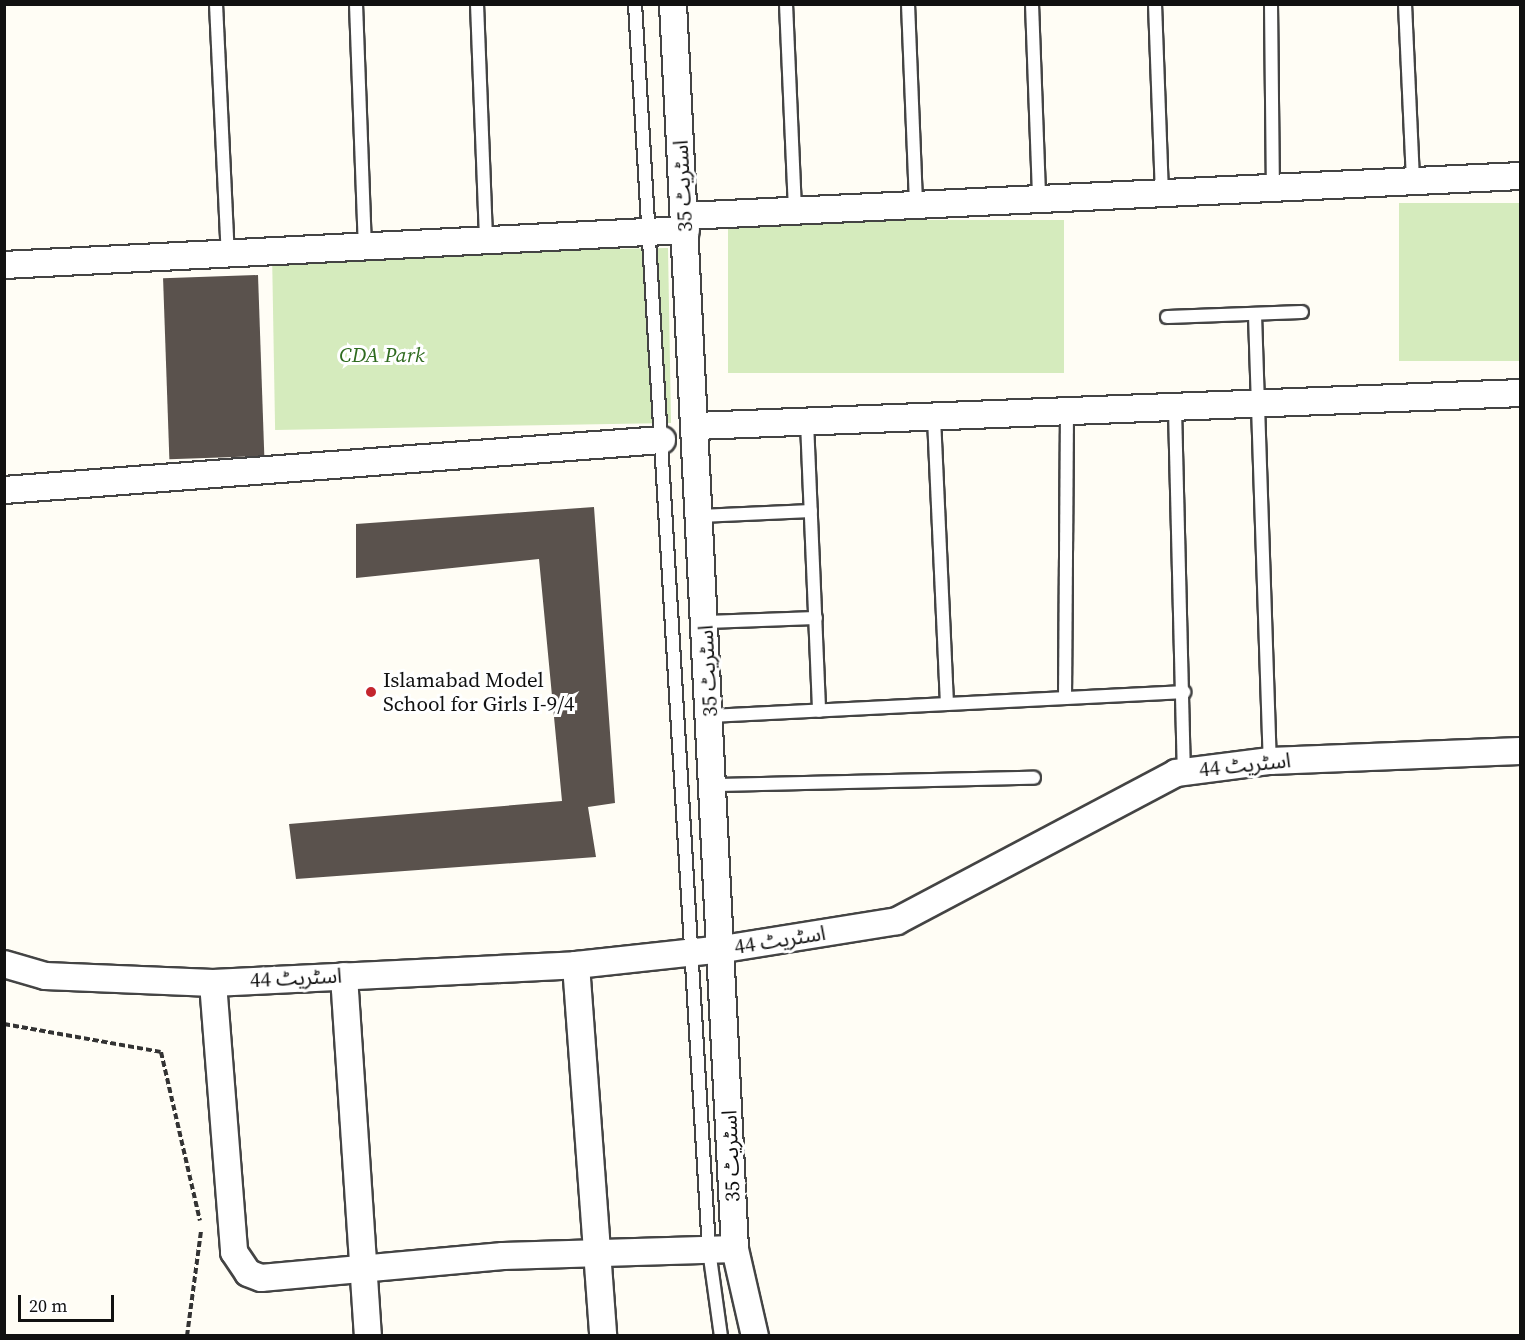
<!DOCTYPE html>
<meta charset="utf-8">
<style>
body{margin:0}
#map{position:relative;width:1525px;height:1340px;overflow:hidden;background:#fffdf5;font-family:"Source Serif 4","Noto Sans Arabic",serif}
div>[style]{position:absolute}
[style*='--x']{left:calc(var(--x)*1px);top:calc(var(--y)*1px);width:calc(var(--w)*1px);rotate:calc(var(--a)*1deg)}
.green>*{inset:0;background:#d5ebbd;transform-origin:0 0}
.building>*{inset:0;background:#5a524d;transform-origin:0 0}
.path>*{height:4px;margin-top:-2px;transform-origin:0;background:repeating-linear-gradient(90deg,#333 0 6px,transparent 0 9px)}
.roads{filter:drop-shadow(2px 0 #444) drop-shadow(-2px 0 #444) drop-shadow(0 2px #444) drop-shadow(0 -2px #444)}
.lane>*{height:12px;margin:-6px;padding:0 6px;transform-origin:6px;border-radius:6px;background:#fff}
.street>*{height:26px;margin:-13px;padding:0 13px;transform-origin:13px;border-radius:13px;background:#fff}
.dots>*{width:16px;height:16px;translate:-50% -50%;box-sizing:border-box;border:3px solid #fff;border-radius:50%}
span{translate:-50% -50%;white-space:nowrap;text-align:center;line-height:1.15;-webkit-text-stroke:6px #fff;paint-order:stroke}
.street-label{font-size:21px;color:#111}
.park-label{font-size:21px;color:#2f6b1f;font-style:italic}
.poi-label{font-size:21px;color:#111}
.left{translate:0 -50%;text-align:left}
.frame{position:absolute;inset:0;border:6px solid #111;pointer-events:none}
.scale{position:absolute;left:18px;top:1295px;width:96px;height:27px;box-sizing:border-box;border:3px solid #111;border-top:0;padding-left:8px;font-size:18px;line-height:21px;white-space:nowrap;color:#111;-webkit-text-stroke:4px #fff;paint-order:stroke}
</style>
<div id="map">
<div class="green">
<i style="left:1520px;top:203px;width:158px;height:121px;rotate:90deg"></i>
<i style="left:1064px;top:220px;width:153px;height:336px;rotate:90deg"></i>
<i style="left:668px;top:248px;width:175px;height:396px;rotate:89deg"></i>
</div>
<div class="building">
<i style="left:258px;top:275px;width:181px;height:95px;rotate:88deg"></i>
<i style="clip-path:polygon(594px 507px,615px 803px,588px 807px,596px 857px,296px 879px,289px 824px,562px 801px,539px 559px,356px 578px,356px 524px)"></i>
</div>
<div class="path">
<i style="--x:4;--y:1024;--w:159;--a:10.1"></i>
<i style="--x:161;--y:1052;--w:173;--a:77"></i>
<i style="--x:187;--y:1336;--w:106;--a:-82.4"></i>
</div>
<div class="roads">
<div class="lane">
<i style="--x:216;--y:4;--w:251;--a:87.3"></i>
<i style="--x:356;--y:4;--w:245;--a:87.9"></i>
<i style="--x:477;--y:4;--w:238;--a:87.8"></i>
<i style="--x:635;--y:4;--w:1248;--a:86.6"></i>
<i style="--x:709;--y:1250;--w:87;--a:82.1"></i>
<i style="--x:786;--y:4;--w:207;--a:87.5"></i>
<i style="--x:908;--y:4;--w:201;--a:87.7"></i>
<i style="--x:1032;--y:4;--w:195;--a:87.9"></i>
<i style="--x:1155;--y:4;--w:189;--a:87.9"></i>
<i style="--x:1271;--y:4;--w:184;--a:89.4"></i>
<i style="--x:1405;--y:4;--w:177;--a:87.4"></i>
<i style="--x:1255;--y:315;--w:446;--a:88.1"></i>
<i style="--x:1167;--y:317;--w:135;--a:-2.1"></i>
<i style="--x:1175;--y:409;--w:363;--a:88.6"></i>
<i style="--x:934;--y:418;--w:286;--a:87.4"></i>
<i style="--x:807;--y:422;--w:289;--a:87.6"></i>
<i style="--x:700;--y:516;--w:111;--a:-2.6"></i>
<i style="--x:706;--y:622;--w:110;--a:-2.1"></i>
<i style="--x:1065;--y:698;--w:285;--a:-89.6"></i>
<i style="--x:711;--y:716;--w:474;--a:-2.9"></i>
<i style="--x:714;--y:785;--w:320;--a:-1.3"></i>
</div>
<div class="street">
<i style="--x:673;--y:4;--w:1247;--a:87.15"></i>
<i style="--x:735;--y:1249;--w:89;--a:77.1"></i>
<i style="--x:685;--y:216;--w:836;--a:-2.74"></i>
<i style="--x:4;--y:265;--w:683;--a:-2.94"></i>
<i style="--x:696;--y:426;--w:825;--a:-2.29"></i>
<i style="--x:4;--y:490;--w:660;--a:-4.35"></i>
<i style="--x:4;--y:964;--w:43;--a:16.3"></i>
<i style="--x:45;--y:976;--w:168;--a:2.4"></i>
<i style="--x:213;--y:983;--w:363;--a:-2.8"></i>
<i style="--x:576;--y:965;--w:148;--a:-6.2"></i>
<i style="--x:723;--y:949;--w:176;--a:-9.1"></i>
<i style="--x:897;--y:921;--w:316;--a:-27.9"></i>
<i style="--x:1176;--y:773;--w:95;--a:-7.3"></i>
<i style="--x:1270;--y:761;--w:250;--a:-2.3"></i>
<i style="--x:576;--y:965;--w:372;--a:85.8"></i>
<i style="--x:344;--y:976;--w:361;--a:86.2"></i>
<i style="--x:213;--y:983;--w:270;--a:85.5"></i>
<i style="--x:234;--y:1252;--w:25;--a:56"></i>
<i style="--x:248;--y:1273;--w:14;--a:21"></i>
<i style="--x:261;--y:1278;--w:243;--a:-5.2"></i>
<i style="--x:503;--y:1256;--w:232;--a:-1.7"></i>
</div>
</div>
<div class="dots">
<i style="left:371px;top:692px;background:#c4262e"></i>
</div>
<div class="street-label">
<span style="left:683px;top:186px;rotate:-93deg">اسٹریٹ 35</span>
<span style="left:708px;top:671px;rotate:-93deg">اسٹریٹ 35</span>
<span style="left:1245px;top:765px;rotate:-6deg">اسٹریٹ 44</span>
<span style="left:780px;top:940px;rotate:-9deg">اسٹریٹ 44</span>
<span style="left:296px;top:978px;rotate:-3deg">اسٹریٹ 44</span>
<span style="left:731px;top:1156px;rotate:-92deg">اسٹریٹ 35</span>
</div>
<div class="park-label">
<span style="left:382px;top:355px">CDA Park</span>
</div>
<div class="poi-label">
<span class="left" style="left:383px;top:692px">Islamabad Model<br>School for Girls I-9/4</span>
</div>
<div class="frame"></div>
<div class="scale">20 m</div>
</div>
